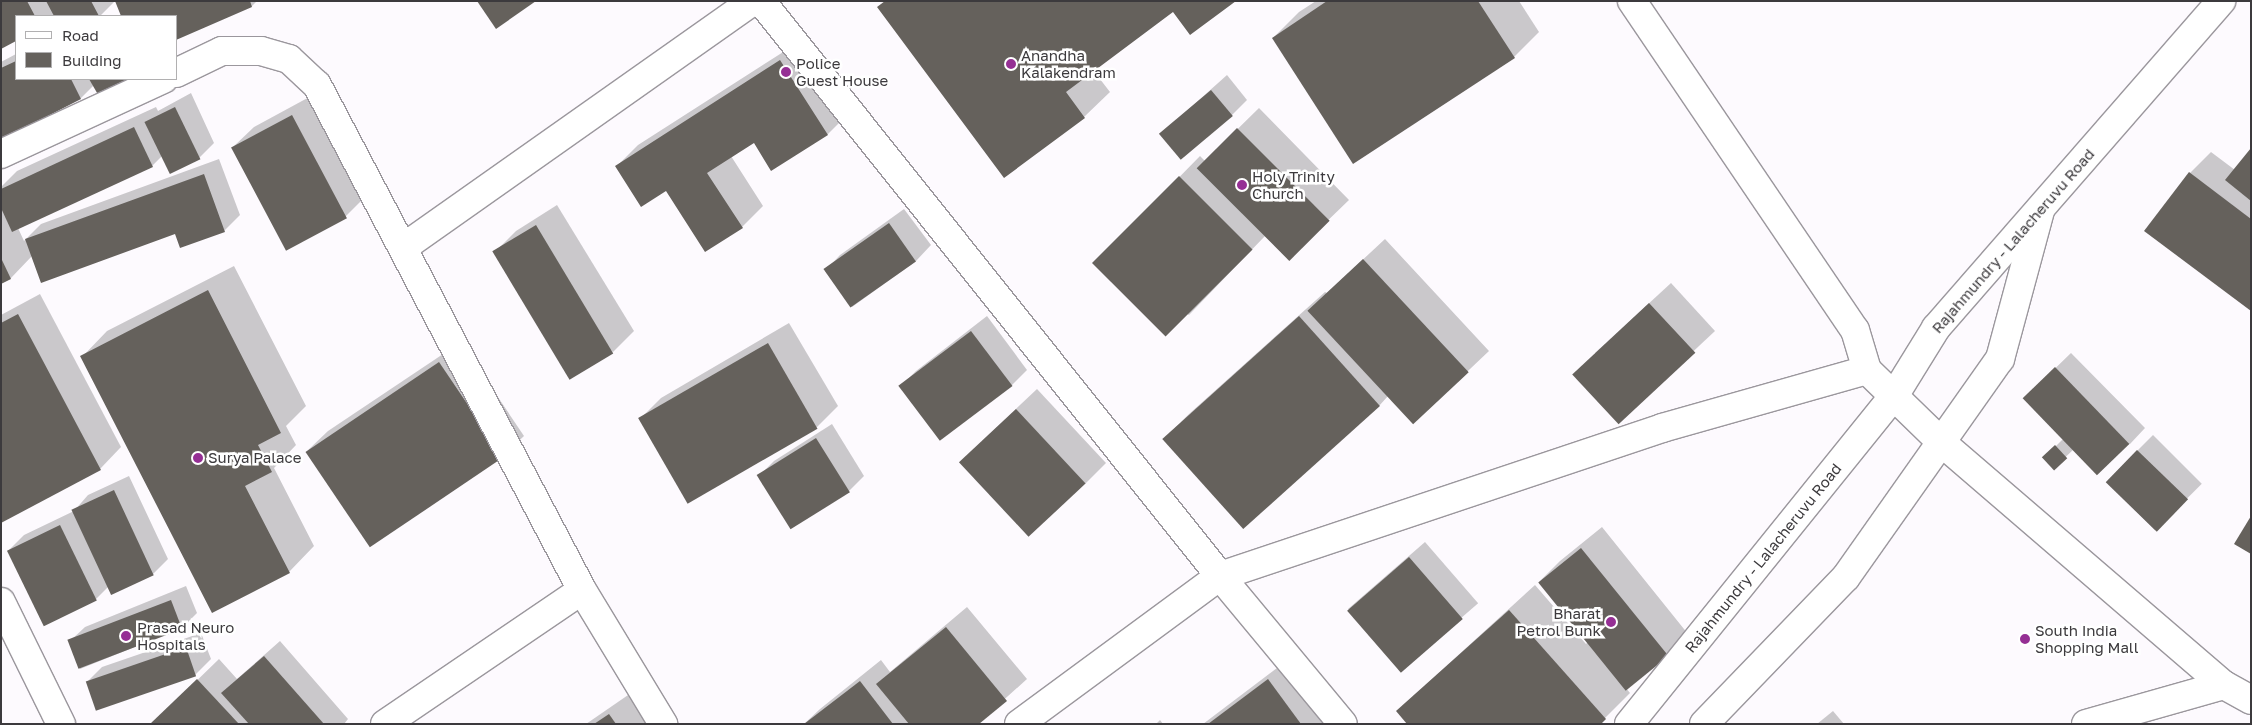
<!DOCTYPE html>
<style>
body{margin:0}
#map{position:relative;width:2252px;height:725px;overflow:hidden;background:#fdfafe;font-family:"Golos Text",sans-serif}
div>[style]{position:absolute}
[style*='--x']{left:calc(var(--x)*1px);top:calc(var(--y)*1px);width:calc(var(--w)*1px);rotate:calc(var(--a)*1deg)}
.shadow>*{inset:0;background:#0003;transform-origin:0 0}
.building>*{inset:0;background:#65615c;transform-origin:0 0}
.roads{filter:drop-shadow(1px 0 #9b979d) drop-shadow(-1px 0 #9b979d) drop-shadow(0 1px #9b979d) drop-shadow(0 -1px #9b979d)}
.minor>*{height:28px;margin:-14px;padding:0 14px;transform-origin:14px;border-radius:14px;background:#fff}
.major>*{height:28px;margin:-14px;padding:0 14px;transform-origin:14px;border-radius:14px;background:#fff}
.dots>*{width:14px;height:14px;translate:-50% -50%;box-sizing:border-box;border:2px solid #fff;border-radius:50%}
span{translate:-50% -50%;white-space:nowrap;text-align:center;line-height:1.15;-webkit-text-stroke:5px #fff;paint-order:stroke}
.poi-label{font-size:15px;color:#3c3a3d}
.left{translate:0 -50%;text-align:left}
.right{translate:-100% -50%;text-align:right}
.street-label{font-size:15px;color:#3c3a3d}
.frame{position:absolute;inset:0;border:2px solid #3c3a3d;pointer-events:none}
.legend{position:absolute;left:15px;top:15px;width:162px;height:65px;box-sizing:border-box;background:#fff;border:1px solid #b1b0b1;margin:0;padding:6px 9px;list-style:none;font-size:15px;color:#3c3a3d}
.legend li{display:flex;align-items:center;gap:10px;height:25px}
.legend b{width:25px;border:1px solid #b1b0b1}
</style>
<div id="map">
<div class="shadow">
<i style="clip-path:polygon(1px 1px,114px 1px,114px 2px,100px 16px,55px 16px,54px 14px,52px 16px,16px 16px,16px 40px,1px 48px)"></i>
<i style="clip-path:polygon(116px 1px,257px 1px,252px 6px,176px 16px,123px 16px)"></i>
<i style="clip-path:polygon(885px 1px,1173px 10px,1093px 70px,1110px 92px,1084px 117px,1004px 176px)"></i>
<i style="clip-path:polygon(1316px 1px,1519px 1px,1539px 32px,1514px 57px,1273px 38px,1299px 12px)"></i>
<i style="clip-path:polygon(802px 40px,849px 113px,828px 134px,772px 169px,755px 141px,731px 156px,763px 206px,742px 227px,617px 166px,638px 145px)"></i>
<i style="clip-path:polygon(16px 54px,16px 79px,132px 79px,94px 85px,81px 98px,1px 138px,1px 62px)"></i>
<i style="clip-path:polygon(1227px 75px,1247px 100px,1232px 115px,1161px 134px)"></i>
<i style="clip-path:polygon(191px 93px,214px 143px,199px 158px,162px 156px,152px 166px,18px 228px,24px 241px,41px 224px,219px 159px,240px 215px,224px 231px,181px 246px,176px 232px,32px 256px,11px 278px,1px 283px,1px 187px,17px 171px,156px 107px,158px 111px)"></i>
<i style="clip-path:polygon(313px 95px,367px 195px,346px 216px,287px 249px,232px 148px,254px 127px)"></i>
<i style="clip-path:polygon(1259px 108px,1349px 200px,1288px 259px,1265px 236px,1189px 315px,1094px 264px,1200px 156px,1205px 161px)"></i>
<i style="clip-path:polygon(2251px 150px,2251px 309px,2190px 173px,2211px 152px,2235px 170px)"></i>
<i style="clip-path:polygon(557px 205px,634px 331px,613px 352px,495px 252px,516px 231px)"></i>
<i style="clip-path:polygon(904px 209px,931px 245px,916px 261px,852px 307px,825px 271px,840px 255px)"></i>
<i style="clip-path:polygon(1385px 239px,1489px 351px,1413px 423px,1388px 396px,1379px 406px,1164px 439px,1189px 414px,1325px 292px,1327px 293px)"></i>
<i style="clip-path:polygon(234px 266px,306px 406px,286px 426px,296px 445px,274px 468px,314px 546px,289px 572px,82px 357px,107px 331px)"></i>
<i style="clip-path:polygon(1671px 283px,1715px 331px,1618px 422px,1595px 353px)"></i>
<i style="clip-path:polygon(40px 294px,121px 447px,100px 469px,2px 521px,1px 315px)"></i>
<i style="clip-path:polygon(987px 316px,1027px 370px,1012px 385px,901px 386px,916px 371px)"></i>
<i style="clip-path:polygon(789px 323px,838px 406px,817px 427px,640px 419px,661px 398px)"></i>
<i style="clip-path:polygon(461px 342px,524px 436px,502px 457px,306px 452px,328px 431px)"></i>
<i style="clip-path:polygon(2071px 353px,2145px 428px,2130px 444px,2074px 449px,2054px 468px,2044px 458px,2064px 438px,2040px 383px)"></i>
<i style="clip-path:polygon(1037px 389px,1106px 463px,1085px 484px,982px 441px)"></i>
<i style="clip-path:polygon(832px 424px,864px 476px,849px 491px,759px 476px,774px 461px)"></i>
<i style="left:2153px;top:435px;width:69px;height:66px;rotate:45deg"></i>
<i style="clip-path:polygon(129px 476px,168px 559px,153px 574px,109px 586px,96px 599px,8px 551px,24px 535px,74px 511px,88px 495px)"></i>
<i style="clip-path:polygon(1602px 527px,1688px 634px,1667px 655px,1626px 688px,1630px 693px,1605px 718px,1397px 711px,1535px 585px,1586px 644px,1588px 642px,1539px 582px,1560px 561px)"></i>
<i style="left:1425px;top:542px;width:81px;height:102px;rotate:49deg"></i>
<i style="clip-path:polygon(186px 586px,197px 613px,182px 628px,80px 669px,69px 642px,85px 627px)"></i>
<i style="clip-path:polygon(967px 607px,1027px 679px,977px 724px,804px 724px,820px 709px,881px 660px,890px 672px)"></i>
<i style="clip-path:polygon(201px 633px,211px 659px,195px 675px,87px 682px,102px 667px)"></i>
<i style="clip-path:polygon(280px 641px,348px 719px,344px 724px,152px 724px,219px 659px,237px 679px)"></i>
<i style="clip-path:polygon(1289px 659px,1337px 724px,1203px 724px)"></i>
<i style="clip-path:polygon(631px 693px,651px 724px,586px 724px)"></i>
<i style="clip-path:polygon(1833px 711px,1844px 724px,1817px 724px)"></i>
<i style="clip-path:polygon(1160px 720px,1163px 724px,1156px 724px)"></i>
</div>
<div class="building">
<i style="clip-path:polygon(1px 1px,27px 1px,35px 16px,16px 16px,16px 41px,1px 49px)"></i>
<i style="clip-path:polygon(46px 1px,91px 1px,99px 16px,54px 16px)"></i>
<i style="clip-path:polygon(115px 1px,250px 1px,252px 7px,176px 40px,176px 16px,121px 16px)"></i>
<i style="clip-path:polygon(477px 1px,536px 1px,496px 29px)"></i>
<i style="clip-path:polygon(885px 1px,1236px 1px,1190px 35px,1173px 12px,1066px 92px,1085px 118px,1004px 178px,877px 7px)"></i>
<i style="clip-path:polygon(1327px 1px,1478px 1px,1515px 58px,1353px 164px,1272px 38px)"></i>
<i style="clip-path:polygon(780px 60px,828px 135px,771px 171px,754px 143px,707px 173px,743px 228px,705px 252px,666px 191px,641px 207px,615px 166px)"></i>
<i style="clip-path:polygon(16px 61px,16px 79px,71px 79px,81px 99px,1px 140px,1px 68px)"></i>
<i style="clip-path:polygon(89px 79px,130px 79px,131px 82px,100px 98px)"></i>
<i style="left:1211px;top:90px;width:34px;height:68px;rotate:50deg"></i>
<i style="left:175px;top:107px;width:58px;height:34px;rotate:64deg"></i>
<i style="left:292px;top:115px;width:117px;height:69px;rotate:62deg"></i>
<i style="clip-path:polygon(134px 127px,153px 167px,12px 232px,1px 208px,1px 189px)"></i>
<i style="left:1237px;top:128px;width:131px;height:57px;rotate:45deg"></i>
<i style="clip-path:polygon(2251px 148px,2251px 201px,2225px 180px)"></i>
<i style="clip-path:polygon(2189px 172px,2251px 219px,2251px 311px,2144px 231px)"></i>
<i style="clip-path:polygon(204px 174px,225px 232px,180px 248px,175px 234px,41px 283px,25px 239px)"></i>
<i style="left:1179px;top:176px;width:104px;height:123px;rotate:45deg"></i>
<i style="left:889px;top:223px;width:47px;height:80px;rotate:55deg"></i>
<i style="left:536px;top:225px;width:150px;height:51px;rotate:59deg"></i>
<i style="clip-path:polygon(1px 258px,11px 279px,1px 284px)"></i>
<i style="left:1363px;top:259px;width:155px;height:76px;rotate:47deg"></i>
<i style="clip-path:polygon(208px 290px,281px 433px,258px 445px,272px 472px,245px 486px,290px 573px,212px 613px,80px 356px)"></i>
<i style="left:1649px;top:303px;width:68px;height:105px;rotate:47deg"></i>
<i style="clip-path:polygon(18px 314px,101px 470px,1px 523px,1px 323px)"></i>
<i style="left:1299px;top:316px;width:121px;height:184px;rotate:48deg"></i>
<i style="left:971px;top:331px;width:69px;height:91px;rotate:53deg"></i>
<i style="left:768px;top:343px;width:99px;height:150px;rotate:60deg"></i>
<i style="left:439px;top:362px;width:115px;height:161px;rotate:56deg"></i>
<i style="left:2055px;top:367px;width:107px;height:45px;rotate:46deg"></i>
<i style="left:1016px;top:409px;width:102px;height:78px;rotate:47deg"></i>
<i style="left:816px;top:438px;width:64px;height:70px;rotate:58deg"></i>
<i style="left:2055px;top:445px;width:18px;height:18px;rotate:47deg"></i>
<i style="left:2137px;top:450px;width:71px;height:45px;rotate:44deg"></i>
<i style="left:114px;top:490px;width:94px;height:47px;rotate:65deg"></i>
<i style="clip-path:polygon(2251px 516px,2251px 554px,2234px 544px)"></i>
<i style="left:60px;top:525px;width:84px;height:59px;rotate:64deg"></i>
<i style="left:1581px;top:548px;width:139px;height:55px;rotate:51deg"></i>
<i style="left:1409px;top:557px;width:82px;height:82px;rotate:49deg"></i>
<i style="left:171px;top:600px;width:31px;height:111px;rotate:69deg"></i>
<i style="clip-path:polygon(1509px 610px,1606px 719px,1601px 724px,1407px 724px,1396px 711px)"></i>
<i style="clip-path:polygon(946px 627px,1007px 701px,979px 724px,909px 724px,876px 684px)"></i>
<i style="left:186px;top:647px;width:31px;height:106px;rotate:71deg"></i>
<i style="clip-path:polygon(264px 656px,324px 724px,249px 724px,221px 693px)"></i>
<i style="clip-path:polygon(197px 679px,239px 724px,150px 724px)"></i>
<i style="clip-path:polygon(1268px 679px,1301px 724px,1208px 724px)"></i>
<i style="clip-path:polygon(860px 681px,893px 724px,804px 724px)"></i>
<i style="clip-path:polygon(609px 714px,616px 724px,594px 724px)"></i>
</div>
<div class="roads">
<div class="minor">
<i style="--x:761;--y:1;--w:736;--a:51.4"></i>
<i style="--x:1220;--y:576;--w:192;--a:50.3"></i>
<i style="--x:1632;--y:1;--w:397;--a:55.9"></i>
<i style="--x:1855;--y:330;--w:42;--a:73.3"></i>
<i style="--x:1867;--y:370;--w:103;--a:44.2"></i>
<i style="--x:1941;--y:442;--w:373;--a:40.7"></i>
<i style="--x:2224;--y:685;--w:31;--a:29"></i>
<i style="--x:176;--y:73;--w:51;--a:-25.6"></i>
<i style="--x:222;--y:51;--w:39;--a:0"></i>
<i style="--x:261;--y:51;--w:29;--a:16"></i>
<i style="--x:289;--y:59;--w:38;--a:43"></i>
<i style="--x:317;--y:85;--w:570;--a:62.31"></i>
<i style="--x:582;--y:590;--w:157;--a:58.8"></i>
<i style="--x:1;--y:154;--w:179;--a:-24.8"></i>
<i style="--x:404;--y:247;--w:427;--a:-35.2"></i>
<i style="--x:1;--y:602;--w:136;--a:63.8"></i>
<i style="--x:385;--y:724;--w:238;--a:-34.2"></i>
<i style="--x:1019;--y:724;--w:250;--a:-36.4"></i>
<i style="--x:1220;--y:576;--w:466;--a:-18.5"></i>
<i style="--x:1662;--y:428;--w:213;--a:-15.8"></i>
<i style="--x:2086;--y:724;--w:143;--a:-15.8"></i>
</div>
<div class="major">
<i style="--x:1629;--y:724;--w:422;--a:-51.1"></i>
<i style="--x:1894;--y:396;--w:80;--a:-58.3"></i>
<i style="--x:1936;--y:328;--w:434;--a:-48.9"></i>
<i style="--x:1704;--y:724;--w:204;--a:-46"></i>
<i style="--x:1846;--y:577;--w:267;--a:-54.8"></i>
<i style="--x:2000;--y:359;--w:153;--a:-74.9"></i>
</div>
</div>
<div class="dots">
<i style="left:1011px;top:64px;background:#952f94"></i>
<i style="left:786px;top:72px;background:#952f94"></i>
<i style="left:1242px;top:185px;background:#952f94"></i>
<i style="left:198px;top:458px;background:#952f94"></i>
<i style="left:1611px;top:622px;background:#952f94"></i>
<i style="left:126px;top:636px;background:#952f94"></i>
<i style="left:2025px;top:639px;background:#952f94"></i>
</div>
<div class="poi-label">
<span class="left" style="left:1021px;top:64px">Anandha<br>Kalakendram</span>
<span class="left" style="left:796px;top:72px">Police<br>Guest House</span>
<span class="left" style="left:1252px;top:185px">Holy Trinity<br>Church</span>
<span class="left" style="left:208px;top:458px">Surya Palace</span>
<span class="right" style="left:1601px;top:622px">Bharat<br>Petrol Bunk</span>
<span class="left" style="left:137px;top:636px">Prasad Neuro<br>Hospitals</span>
<span class="left" style="left:2035px;top:639px">South India<br>Shopping Mall</span>
</div>
<div class="street-label">
<span style="left:2013px;top:241px;rotate:-49deg">Rajahmundry - Lalacheruvu Road</span>
<span style="left:1763px;top:558px;rotate:-51deg">Rajahmundry - Lalacheruvu Road</span>
</div>
<div class="frame"></div>
<ul class="legend">
<li><b style="height:6px;background:#fff"></b>Road</li>
<li><b style="height:14px;background:#65615c"></b>Building</li>
</ul>
</div>
